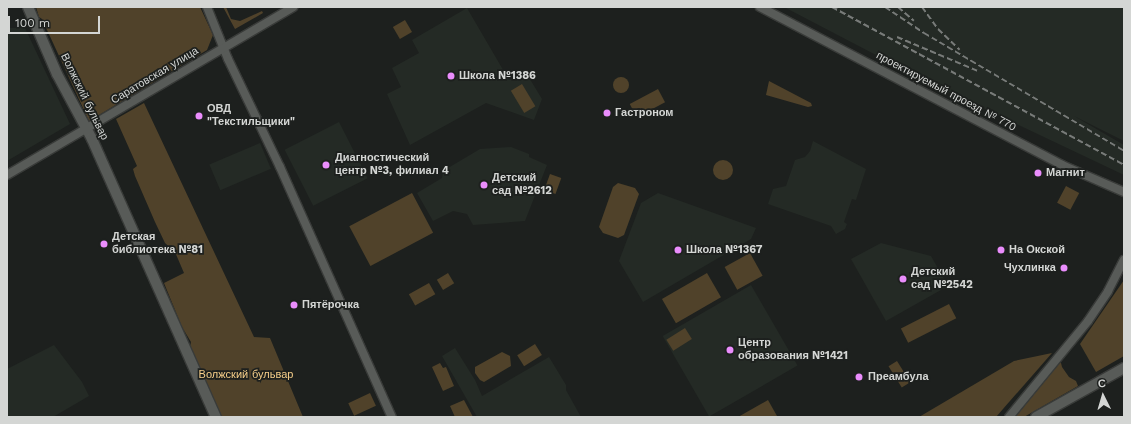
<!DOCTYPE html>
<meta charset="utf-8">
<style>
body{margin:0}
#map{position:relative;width:1131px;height:424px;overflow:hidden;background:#1d201e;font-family:"Work Sans",sans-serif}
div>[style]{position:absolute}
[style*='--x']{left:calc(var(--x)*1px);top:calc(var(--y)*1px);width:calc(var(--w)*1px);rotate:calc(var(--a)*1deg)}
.built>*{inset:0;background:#242a25;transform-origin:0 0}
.green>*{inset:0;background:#50422a;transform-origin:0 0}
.round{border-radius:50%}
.roads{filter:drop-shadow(1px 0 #393b39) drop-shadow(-1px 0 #393b39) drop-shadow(0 1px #393b39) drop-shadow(0 -1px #393b39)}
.tertiary>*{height:8px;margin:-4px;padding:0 4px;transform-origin:4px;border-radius:4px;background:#585b58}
.secondary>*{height:10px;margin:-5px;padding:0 5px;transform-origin:5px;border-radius:5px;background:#585b58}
.rail>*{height:2px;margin-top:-1px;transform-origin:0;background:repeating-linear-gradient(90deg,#787b79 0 6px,transparent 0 9px)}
.dots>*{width:11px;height:11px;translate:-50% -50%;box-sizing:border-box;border:2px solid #1d201e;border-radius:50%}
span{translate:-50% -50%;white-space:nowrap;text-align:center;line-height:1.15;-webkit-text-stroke:3.5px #1d201e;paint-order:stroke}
.street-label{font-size:11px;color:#d4d6d4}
.poi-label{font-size:11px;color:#d4d6d4;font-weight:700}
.left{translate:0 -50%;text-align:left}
.right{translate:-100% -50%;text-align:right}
.park-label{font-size:11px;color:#f6ce89}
.frame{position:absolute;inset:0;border:8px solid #d4d6d4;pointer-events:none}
.north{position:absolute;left:1083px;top:376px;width:40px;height:40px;-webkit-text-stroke:3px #1d201e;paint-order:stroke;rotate:355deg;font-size:11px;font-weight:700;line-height:16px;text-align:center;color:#d4d6d4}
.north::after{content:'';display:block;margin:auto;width:14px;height:18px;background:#d4d6d4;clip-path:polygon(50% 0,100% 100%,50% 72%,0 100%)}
.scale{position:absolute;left:8px;top:16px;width:92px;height:18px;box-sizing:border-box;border:2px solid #d4d6d4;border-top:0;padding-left:5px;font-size:12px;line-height:14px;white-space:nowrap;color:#d4d6d4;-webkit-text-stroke:3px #1d201e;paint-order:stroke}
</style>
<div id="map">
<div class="built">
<i style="clip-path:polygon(784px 7px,1124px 7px,1124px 141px,1074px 116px,1124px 145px,1124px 175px,920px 78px)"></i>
<i style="clip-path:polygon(467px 8px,509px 80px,525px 71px,542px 99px,534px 120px,486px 103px,410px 145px,387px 94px,401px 87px,392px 68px,419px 53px,412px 40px)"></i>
<i style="clip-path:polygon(7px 28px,25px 28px,70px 124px,7px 161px)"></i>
<i style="left:339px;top:122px;width:63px;height:61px;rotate:63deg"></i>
<i style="clip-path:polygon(813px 141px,866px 169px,856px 200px,852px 199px,844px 222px,847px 224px,845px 229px,836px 234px,831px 226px,768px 204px,773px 189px,786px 186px,795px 160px,805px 157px,810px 151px)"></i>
<i style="left:260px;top:143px;width:28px;height:55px;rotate:67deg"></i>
<i style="clip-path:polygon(511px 147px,529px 154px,529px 157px,547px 165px,525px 221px,473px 225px,467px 214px,453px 211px,433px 221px,417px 193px,442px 178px,443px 171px,480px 149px)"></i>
<i style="clip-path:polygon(658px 193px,756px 228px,751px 239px,643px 302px,619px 261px,641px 203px)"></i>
<i style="clip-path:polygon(881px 243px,931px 256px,948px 286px,886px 321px,851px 259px)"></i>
<i style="left:751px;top:285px;width:93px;height:102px;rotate:60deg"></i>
<i style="clip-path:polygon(54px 345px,82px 382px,89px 396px,53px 417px,7px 417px,7px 369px)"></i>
<i style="clip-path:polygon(455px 348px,475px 380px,482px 396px,549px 357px,566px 385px,566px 390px,581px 417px,477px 417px,442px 356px)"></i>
</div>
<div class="green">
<i style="clip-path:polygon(36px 7px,200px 7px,213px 35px,207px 50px,89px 121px,42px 19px,39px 17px)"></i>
<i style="clip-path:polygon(223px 7px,226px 7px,231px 19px,240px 21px,262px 11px,263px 13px,235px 29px)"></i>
<i style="left:405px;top:20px;width:14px;height:14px;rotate:60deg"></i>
<i class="round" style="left:613px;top:77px;width:16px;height:16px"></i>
<i style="clip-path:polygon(769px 81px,811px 103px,812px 106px,808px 107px,766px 95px)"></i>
<i style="left:522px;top:84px;width:26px;height:13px;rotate:59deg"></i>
<i style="left:658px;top:89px;width:15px;height:32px;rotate:62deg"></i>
<i style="clip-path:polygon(144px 103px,254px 337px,270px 338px,303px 417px,219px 417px,190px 347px,191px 342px,182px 327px,164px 283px,184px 273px,175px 252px,165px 243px,155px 222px,135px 176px,133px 169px,137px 166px,116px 119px)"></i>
<i class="round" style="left:713px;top:160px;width:20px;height:20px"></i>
<i style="left:550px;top:174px;width:12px;height:17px;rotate:20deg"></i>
<i style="clip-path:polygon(618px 183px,635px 188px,639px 194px,624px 235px,618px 238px,603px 233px,599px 227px,613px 187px)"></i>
<i style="left:1066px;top:186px;width:15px;height:19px;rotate:28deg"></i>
<i style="left:412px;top:193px;width:45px;height:71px;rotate:62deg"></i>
<i style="left:750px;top:253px;width:26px;height:29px;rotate:61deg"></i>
<i style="left:448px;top:273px;width:12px;height:13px;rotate:59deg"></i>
<i style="left:707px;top:273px;width:28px;height:52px;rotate:60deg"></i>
<i style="clip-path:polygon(1124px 280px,1124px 356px,1096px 372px,1080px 344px)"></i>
<i style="left:429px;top:283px;width:13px;height:23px;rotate:61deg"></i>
<i style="left:949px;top:304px;width:16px;height:54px;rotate:63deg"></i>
<i style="left:685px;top:328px;width:13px;height:22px;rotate:58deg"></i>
<i style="left:535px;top:344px;width:13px;height:21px;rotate:58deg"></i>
<i style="clip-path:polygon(502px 352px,510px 356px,511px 366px,484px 382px,480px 380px,475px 373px,475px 367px)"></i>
<i style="clip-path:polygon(1052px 353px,996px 417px,919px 417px,1014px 361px)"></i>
<i style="left:897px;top:361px;width:25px;height:10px;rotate:58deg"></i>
<i style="clip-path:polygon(1058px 362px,1061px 363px,1062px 367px,1069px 377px,1076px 381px,1078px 386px,1024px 417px,1013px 417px)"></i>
<i style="clip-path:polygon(440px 363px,443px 368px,446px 367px,454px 386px,443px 391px,432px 367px)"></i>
<i style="left:370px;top:393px;width:14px;height:24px;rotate:65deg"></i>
<i style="clip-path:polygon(464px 400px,473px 417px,455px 417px,450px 406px)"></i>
<i style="clip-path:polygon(768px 400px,777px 416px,774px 417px,738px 417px)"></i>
</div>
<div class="roads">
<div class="tertiary">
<i style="--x:207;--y:7;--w:56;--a:68"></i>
<i style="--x:228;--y:59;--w:120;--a:64.3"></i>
<i style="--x:280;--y:167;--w:274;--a:65.9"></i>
<i style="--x:760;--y:7;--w:341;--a:27.6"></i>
<i style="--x:1062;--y:165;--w:68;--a:23.5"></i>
<i style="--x:7;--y:175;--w:332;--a:-30.4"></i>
<i style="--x:1009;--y:417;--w:124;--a:-50.5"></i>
<i style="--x:1088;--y:321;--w:36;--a:-56"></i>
<i style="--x:1108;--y:291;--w:35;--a:-63"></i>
</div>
<div class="secondary">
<i style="--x:28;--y:7;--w:73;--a:66.6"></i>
<i style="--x:57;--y:74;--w:74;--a:61.7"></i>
<i style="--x:92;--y:139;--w:304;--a:66"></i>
<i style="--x:1036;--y:417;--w:101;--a:-29.1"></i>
</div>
</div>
<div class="rail">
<i style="--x:832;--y:7;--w:332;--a:28.4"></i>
<i style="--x:885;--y:7;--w:47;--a:33.7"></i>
<i style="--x:924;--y:33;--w:232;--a:30.5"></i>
<i style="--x:898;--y:7;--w:21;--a:41"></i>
<i style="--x:922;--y:7;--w:27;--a:54"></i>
<i style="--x:938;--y:29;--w:30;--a:44"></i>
<i style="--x:897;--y:37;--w:88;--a:22.8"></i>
</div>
<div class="dots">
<i style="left:451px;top:76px;background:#ea8dfc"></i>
<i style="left:607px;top:113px;background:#ea8dfc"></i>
<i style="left:199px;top:116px;background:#ea8dfc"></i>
<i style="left:326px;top:165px;background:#ea8dfc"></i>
<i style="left:1038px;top:173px;background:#ea8dfc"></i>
<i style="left:484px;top:185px;background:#ea8dfc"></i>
<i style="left:104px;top:244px;background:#ea8dfc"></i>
<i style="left:678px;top:250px;background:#ea8dfc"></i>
<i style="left:1001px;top:250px;background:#ea8dfc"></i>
<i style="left:1064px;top:268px;background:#ea8dfc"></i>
<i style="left:903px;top:279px;background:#ea8dfc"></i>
<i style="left:294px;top:305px;background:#ea8dfc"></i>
<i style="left:730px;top:350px;background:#ea8dfc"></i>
<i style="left:859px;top:377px;background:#ea8dfc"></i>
</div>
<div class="street-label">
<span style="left:155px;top:76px;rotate:-31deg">Саратовская улица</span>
<span style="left:946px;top:92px;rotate:28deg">проектируемый проезд № 770</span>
<span style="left:84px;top:97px;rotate:64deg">Волжский бульвар</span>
</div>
<div class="poi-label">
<span class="left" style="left:459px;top:76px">Школа №1386</span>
<span class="left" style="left:207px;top:116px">ОВД<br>"Текстильщики"</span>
<span class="left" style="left:615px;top:113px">Гастроном</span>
<span class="left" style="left:335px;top:165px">Диагностический<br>центр №3, филиал 4</span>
<span class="left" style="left:1046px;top:173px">Магнит</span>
<span class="left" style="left:492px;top:185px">Детский<br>сад №2612</span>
<span class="left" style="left:112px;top:244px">Детская<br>библиотека №81</span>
<span class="left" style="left:686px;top:250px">Школа №1367</span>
<span class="left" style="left:1009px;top:250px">На Окской</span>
<span class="right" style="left:1056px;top:268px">Чухлинка</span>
<span class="left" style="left:911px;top:279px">Детский<br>сад №2542</span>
<span class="left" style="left:302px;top:305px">Пятёрочка</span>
<span class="left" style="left:738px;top:350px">Центр<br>образования №1421</span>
<span class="left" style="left:868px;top:377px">Преамбула</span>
</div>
<div class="park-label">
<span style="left:246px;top:375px">Волжский бульвар</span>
</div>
<div class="frame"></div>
<div class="north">С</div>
<div class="scale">100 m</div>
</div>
